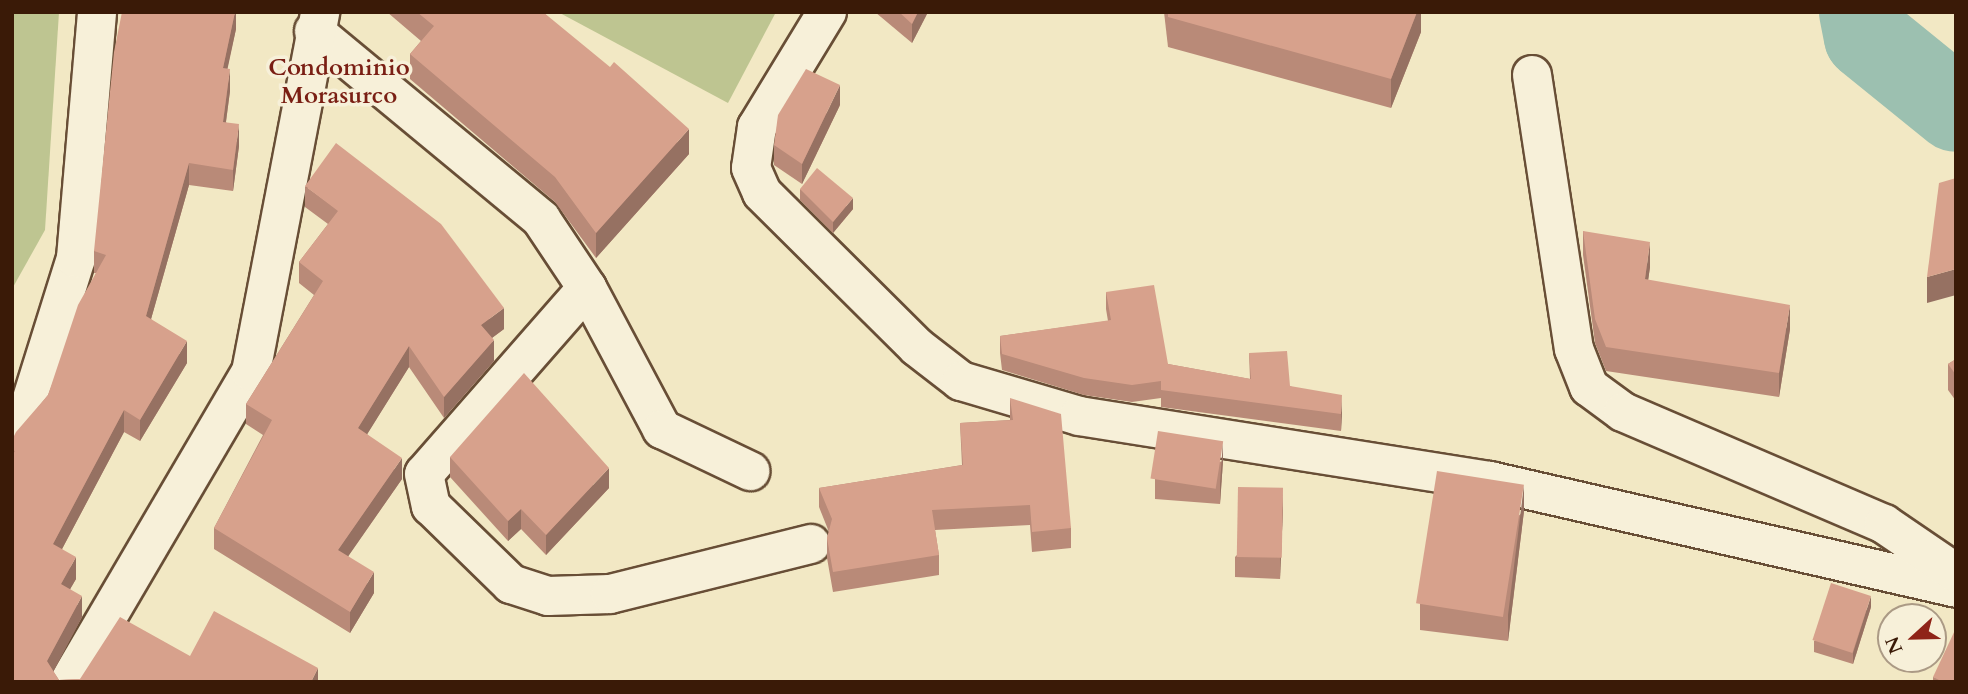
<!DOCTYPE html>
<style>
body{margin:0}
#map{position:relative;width:1968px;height:694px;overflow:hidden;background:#f2e8c4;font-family:Cardo,serif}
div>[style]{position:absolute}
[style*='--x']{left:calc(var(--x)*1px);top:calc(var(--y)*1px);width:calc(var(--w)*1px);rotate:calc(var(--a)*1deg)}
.green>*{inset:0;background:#bec591}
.river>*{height:86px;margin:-43px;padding:0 43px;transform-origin:43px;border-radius:43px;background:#9cc0b0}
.roads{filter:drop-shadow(2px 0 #684e36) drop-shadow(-2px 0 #684e36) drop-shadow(0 2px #684e36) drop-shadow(0 -2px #684e36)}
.minor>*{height:38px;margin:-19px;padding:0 19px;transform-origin:19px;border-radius:19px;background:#f7f0d9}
.wall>*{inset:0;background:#b98a78}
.shaded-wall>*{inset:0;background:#967162}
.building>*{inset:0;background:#d7a18c;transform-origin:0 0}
span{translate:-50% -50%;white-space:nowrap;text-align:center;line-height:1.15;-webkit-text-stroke:7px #f7f0d9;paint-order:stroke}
.neighbourhood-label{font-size:24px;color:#7a1f14;font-weight:700}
.frame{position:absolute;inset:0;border:14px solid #3a1a07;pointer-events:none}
.north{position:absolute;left:1877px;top:603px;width:70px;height:70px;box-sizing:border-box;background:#f7f0d9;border:2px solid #ab9a85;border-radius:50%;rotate:248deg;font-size:19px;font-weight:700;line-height:28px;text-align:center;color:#3a1a07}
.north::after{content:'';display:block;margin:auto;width:24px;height:32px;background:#8f2418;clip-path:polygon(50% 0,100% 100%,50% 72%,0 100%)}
</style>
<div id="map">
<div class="green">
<i style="clip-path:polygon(12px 12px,59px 12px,45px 230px,12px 289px)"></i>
<i style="clip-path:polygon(558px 12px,776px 12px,728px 103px)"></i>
</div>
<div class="river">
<i style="--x:1862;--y:12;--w:25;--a:79"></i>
<i style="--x:1867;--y:37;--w:114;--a:39"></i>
</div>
<div class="roads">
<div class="minor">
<i style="--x:827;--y:12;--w:135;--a:121.3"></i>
<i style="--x:757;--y:127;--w:41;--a:98.3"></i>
<i style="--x:751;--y:168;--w:27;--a:66"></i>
<i style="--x:762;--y:193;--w:218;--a:44.8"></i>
<i style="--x:917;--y:347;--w:56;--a:37.7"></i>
<i style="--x:961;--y:381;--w:123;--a:16.5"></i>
<i style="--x:1079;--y:416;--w:416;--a:9"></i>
<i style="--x:1490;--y:481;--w:478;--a:12.9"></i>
<i style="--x:314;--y:31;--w:295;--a:39.6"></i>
<i style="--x:541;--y:219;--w:83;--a:56.3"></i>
<i style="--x:587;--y:288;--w:160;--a:62"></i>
<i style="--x:662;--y:429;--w:98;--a:25.5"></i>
<i style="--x:1532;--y:75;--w:277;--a:81.3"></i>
<i style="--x:1574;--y:349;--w:41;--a:68.5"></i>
<i style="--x:1589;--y:387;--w:42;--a:36.3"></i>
<i style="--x:1623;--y:412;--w:284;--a:23.2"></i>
<i style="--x:1884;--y:524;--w:87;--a:34.2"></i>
<i style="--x:587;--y:288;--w:247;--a:131.2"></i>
<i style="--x:424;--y:474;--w:33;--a:78"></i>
<i style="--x:431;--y:506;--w:112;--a:44.3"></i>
<i style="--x:511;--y:584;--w:39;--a:18"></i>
<i style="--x:548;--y:596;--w:62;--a:-1.8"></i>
<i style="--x:610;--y:594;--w:207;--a:-14"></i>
<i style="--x:12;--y:433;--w:33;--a:-57"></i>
<i style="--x:30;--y:405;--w:154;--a:-72.6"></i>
<i style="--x:76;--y:258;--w:247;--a:-85.1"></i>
<i style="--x:69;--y:682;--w:359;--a:-59.6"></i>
<i style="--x:251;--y:372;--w:367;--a:-79.1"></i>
</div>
</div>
<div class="wall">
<i style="clip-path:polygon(236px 12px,236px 29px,227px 69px,230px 91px,226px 122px,239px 146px,233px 191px,189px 185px,151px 319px,187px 363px,140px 441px,124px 432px,62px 549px,76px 579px,70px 589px,82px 617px,53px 671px,59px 680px,80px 679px,190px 656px,318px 682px,12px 682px,12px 440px,48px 395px,96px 273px,94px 273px,94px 251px)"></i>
<i style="clip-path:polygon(387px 12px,543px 12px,689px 154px,596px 258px,555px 202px,410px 79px,410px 54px,421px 41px)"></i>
<i style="clip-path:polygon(875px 12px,928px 12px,912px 43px)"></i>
<i style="clip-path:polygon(1164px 12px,1421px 12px,1421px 32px,1391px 108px,1168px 47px)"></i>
<i style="clip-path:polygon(840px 105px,802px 184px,774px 165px,774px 145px)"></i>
<i style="clip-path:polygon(305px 186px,504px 329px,492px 338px,494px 361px,444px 418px,409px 367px,367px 434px,402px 479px,348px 556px,374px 593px,350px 633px,214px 549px,214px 528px,263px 435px,246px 424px,246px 404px,314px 295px,299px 283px,299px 262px,328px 224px,305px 207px)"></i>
<i style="clip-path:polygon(800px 189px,853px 209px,833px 233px,800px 200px)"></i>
<i style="clip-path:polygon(1583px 231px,1650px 267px,1648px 280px,1790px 329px,1779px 397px,1606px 371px,1595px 343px,1583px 255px)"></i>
<i style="clip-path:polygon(1106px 292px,1168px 364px,1250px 379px,1249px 353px,1290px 386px,1342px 412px,1341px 431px,1161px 407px,1161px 398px,1132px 402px,1084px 395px,1002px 370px,1000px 353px,1000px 336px,1108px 321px,1106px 309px)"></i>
<i style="clip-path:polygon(1956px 359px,1956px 401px,1948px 390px,1948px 364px)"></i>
<i style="clip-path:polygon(1010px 398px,1071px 528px,1071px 548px,1032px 552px,1030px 525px,935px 530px,939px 555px,939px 575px,833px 592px,827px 558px,827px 538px,829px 532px,819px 507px,819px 488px,962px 465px,960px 423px,1010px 420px)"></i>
<i style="clip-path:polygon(450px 457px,609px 488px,546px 555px,521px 529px,508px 541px,450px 477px)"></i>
<i style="clip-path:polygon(1223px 461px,1220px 504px,1155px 499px,1155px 479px)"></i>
<i style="clip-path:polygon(1283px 508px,1280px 579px,1235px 577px,1235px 557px)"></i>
<i style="clip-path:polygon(1524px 511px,1508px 641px,1420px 630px,1420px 604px)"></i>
<i style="clip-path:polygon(1871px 607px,1853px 664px,1814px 652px,1814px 641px)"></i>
<i style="clip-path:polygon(1933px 677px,1956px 682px,1933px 682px)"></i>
</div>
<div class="shaded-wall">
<i style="clip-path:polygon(235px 12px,236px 12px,236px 29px,223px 90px,223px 68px)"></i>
<i style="clip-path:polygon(918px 12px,928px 12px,912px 43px,912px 24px)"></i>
<i style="clip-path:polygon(1417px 12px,1421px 12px,1421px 32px,1391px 108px,1391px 79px)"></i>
<i style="clip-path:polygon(230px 69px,230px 91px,223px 143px,223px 122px)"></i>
<i style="clip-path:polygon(840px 85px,840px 105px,802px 184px,802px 164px)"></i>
<i style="clip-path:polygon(239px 124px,239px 146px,233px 191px,233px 170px)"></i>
<i style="clip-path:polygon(689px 129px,689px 154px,596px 258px,596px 233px)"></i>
<i style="clip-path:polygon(189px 163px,189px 185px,146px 337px,146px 316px)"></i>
<i style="clip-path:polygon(853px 198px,853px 209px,833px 233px,833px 222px)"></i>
<i style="clip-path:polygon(1650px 242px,1650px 267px,1645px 303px,1645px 279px)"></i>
<i style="clip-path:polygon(1956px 269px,1956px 295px,1927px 303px,1927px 277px)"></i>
<i style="clip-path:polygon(1790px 305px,1790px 329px,1779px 397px,1779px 373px)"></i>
<i style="clip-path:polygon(504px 308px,504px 329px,481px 346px,481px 325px)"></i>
<i style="clip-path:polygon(494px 340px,494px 361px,444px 418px,444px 397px)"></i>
<i style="clip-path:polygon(187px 341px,187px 363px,140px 441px,140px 420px)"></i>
<i style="clip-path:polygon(409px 346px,409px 367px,358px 449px,358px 428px)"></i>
<i style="clip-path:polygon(1342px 395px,1342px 412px,1341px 431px,1341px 414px)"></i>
<i style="clip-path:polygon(124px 410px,124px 432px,53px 566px,53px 544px)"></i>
<i style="clip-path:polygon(1223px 441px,1223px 461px,1220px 504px,1220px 484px)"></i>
<i style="clip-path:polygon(402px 458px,402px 479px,338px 571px,338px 550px)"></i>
<i style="clip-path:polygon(609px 468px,609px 488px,546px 555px,546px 535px)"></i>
<i style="clip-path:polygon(1524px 485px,1524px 511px,1508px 641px,1508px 615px)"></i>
<i style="clip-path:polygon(1283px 488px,1283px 508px,1280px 579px,1280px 559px)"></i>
<i style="clip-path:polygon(521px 509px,521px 529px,508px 541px,508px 521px)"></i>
<i style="clip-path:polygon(76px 557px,76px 579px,61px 605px,61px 584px)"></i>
<i style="clip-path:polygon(374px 572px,374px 593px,350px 633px,350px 612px)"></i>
<i style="clip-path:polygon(82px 596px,82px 617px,48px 682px,47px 661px)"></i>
<i style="clip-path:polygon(1871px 596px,1871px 607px,1853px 664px,1853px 653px)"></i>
<i style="clip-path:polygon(318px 668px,318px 682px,311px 682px)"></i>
</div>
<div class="building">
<i style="clip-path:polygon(122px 12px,235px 12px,223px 68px,230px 69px,223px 122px,239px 124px,233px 170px,189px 163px,146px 316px,187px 341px,140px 420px,124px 410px,53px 544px,76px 557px,61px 584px,82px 596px,47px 661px,59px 680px,80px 679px,120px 617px,190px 656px,214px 611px,318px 668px,311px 682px,16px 682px,12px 680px,12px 455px,15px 451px,12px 450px,12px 440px,16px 432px,48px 395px,78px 305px,106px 255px,94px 251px,114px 52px)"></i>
<i style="clip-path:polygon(417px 12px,543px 12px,610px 67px,614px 62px,689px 129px,596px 233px,555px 177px,410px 54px,434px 26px)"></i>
<i style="clip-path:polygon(899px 12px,918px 12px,912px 24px)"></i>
<i style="clip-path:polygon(1168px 12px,1417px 12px,1391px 79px,1168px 17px)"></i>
<i style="clip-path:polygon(806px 69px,840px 85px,802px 164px,774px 145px,778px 115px)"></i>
<i style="clip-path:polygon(336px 143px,441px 224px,504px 308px,481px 325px,494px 340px,444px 397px,409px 346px,358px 428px,402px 458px,338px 550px,374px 572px,350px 612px,214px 528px,272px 420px,246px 404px,323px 281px,299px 262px,338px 211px,305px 186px)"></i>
<i style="clip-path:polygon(817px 168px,853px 198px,833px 222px,800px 189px)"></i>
<i style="clip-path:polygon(1956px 178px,1956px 269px,1927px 277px,1939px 183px)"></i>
<i style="clip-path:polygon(1583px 231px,1650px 242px,1645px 279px,1790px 305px,1779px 373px,1606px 347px,1595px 319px)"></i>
<i style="clip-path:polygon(1154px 285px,1168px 364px,1251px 379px,1249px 353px,1287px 351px,1290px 386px,1342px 395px,1341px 414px,1161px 390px,1161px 381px,1132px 385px,1084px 378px,1002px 354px,1000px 336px,1111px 320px,1106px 292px)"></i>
<i style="clip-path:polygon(1956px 359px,1956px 375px,1948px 364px)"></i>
<i style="clip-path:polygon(524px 373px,609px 468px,546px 535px,521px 509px,508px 521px,450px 457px)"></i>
<i style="clip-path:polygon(1010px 398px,1061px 414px,1071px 528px,1032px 532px,1030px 505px,932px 510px,939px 555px,833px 572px,827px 538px,832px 519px,819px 488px,963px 465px,960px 423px,1013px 420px)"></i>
<i style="left:1158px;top:431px;width:66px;height:48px;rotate:9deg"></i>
<i style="left:1437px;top:471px;width:88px;height:134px;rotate:9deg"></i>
<i style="left:1238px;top:487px;width:45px;height:70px;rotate:1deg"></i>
<i style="left:1831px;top:583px;width:42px;height:60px;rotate:18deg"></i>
<i style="clip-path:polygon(1956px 628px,1956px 682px,1943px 682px,1933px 677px)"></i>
</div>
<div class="neighbourhood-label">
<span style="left:339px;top:82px">Condominio<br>Morasurco</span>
</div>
<div class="frame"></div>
<div class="north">N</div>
</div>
